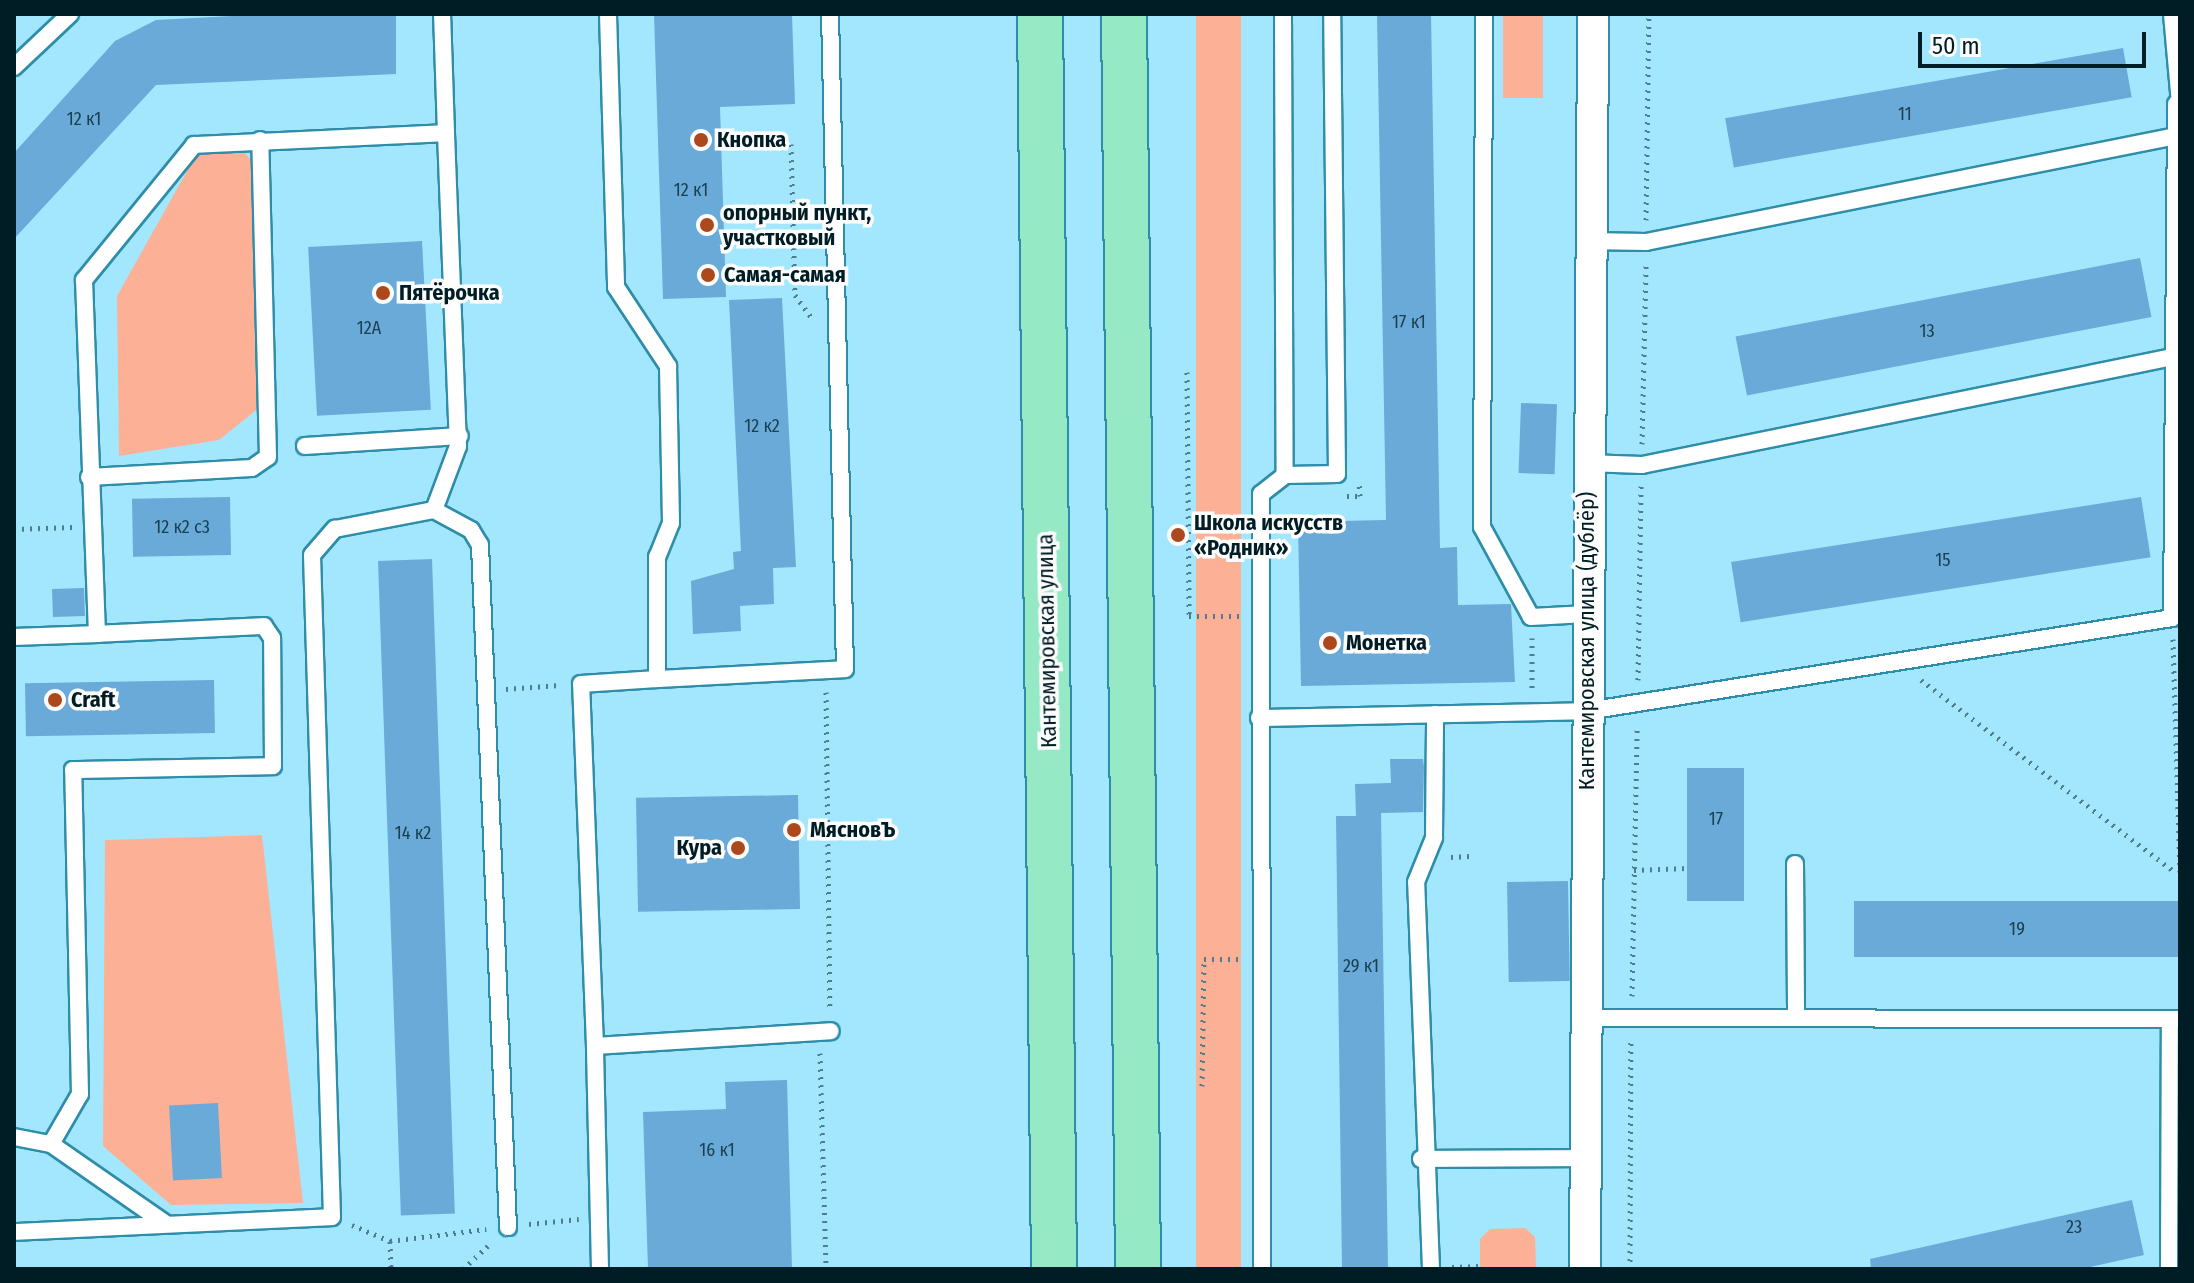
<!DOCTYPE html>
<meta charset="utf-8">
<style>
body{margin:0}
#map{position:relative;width:2194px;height:1283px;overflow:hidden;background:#a2e7fe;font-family:"Fira Sans Condensed",sans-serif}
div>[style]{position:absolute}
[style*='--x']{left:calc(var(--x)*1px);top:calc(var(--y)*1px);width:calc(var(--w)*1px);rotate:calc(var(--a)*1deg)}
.green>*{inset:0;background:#fcb196;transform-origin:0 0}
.building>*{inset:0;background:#69aad8;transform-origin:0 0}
.path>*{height:5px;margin-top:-2.5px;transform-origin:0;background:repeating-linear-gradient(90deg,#4e7e8d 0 2px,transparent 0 8px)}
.roads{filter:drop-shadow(2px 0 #2e8da8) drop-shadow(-2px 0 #2e8da8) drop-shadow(0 2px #2e8da8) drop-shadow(0 -2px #2e8da8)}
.lane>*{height:16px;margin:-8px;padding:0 8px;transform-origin:8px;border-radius:8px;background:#fff}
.street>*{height:30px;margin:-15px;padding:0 15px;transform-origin:15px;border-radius:15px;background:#fff}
.primary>*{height:44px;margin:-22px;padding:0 22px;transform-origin:22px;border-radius:22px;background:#95e9c5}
.dots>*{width:22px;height:22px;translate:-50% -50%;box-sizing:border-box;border:4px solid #fbfcfb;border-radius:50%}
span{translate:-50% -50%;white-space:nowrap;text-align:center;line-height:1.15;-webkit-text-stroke:7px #fbfcfb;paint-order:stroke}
.number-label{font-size:18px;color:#1a4051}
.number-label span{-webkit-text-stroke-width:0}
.poi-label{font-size:22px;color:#001c24;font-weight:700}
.left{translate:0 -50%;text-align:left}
.right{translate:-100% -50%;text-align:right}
.street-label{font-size:22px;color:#001c24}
.frame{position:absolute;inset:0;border:16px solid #001c24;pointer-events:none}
.scale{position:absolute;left:1918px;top:32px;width:228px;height:36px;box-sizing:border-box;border:4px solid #001c24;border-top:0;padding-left:10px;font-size:24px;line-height:28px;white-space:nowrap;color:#001c24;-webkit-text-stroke:6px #fbfcfb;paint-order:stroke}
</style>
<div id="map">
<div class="green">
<i style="left:1196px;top:14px;width:45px;height:1255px"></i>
<i style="left:1503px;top:14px;width:40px;height:84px"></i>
<i style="clip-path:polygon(200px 148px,241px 149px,253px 162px,260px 407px,219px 440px,119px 456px,117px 296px)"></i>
<i style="clip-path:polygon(262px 835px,303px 1203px,171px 1205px,103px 1146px,105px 840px)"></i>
<i style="clip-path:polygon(1525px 1228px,1535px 1237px,1536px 1269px,1480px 1269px,1480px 1239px,1490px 1229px)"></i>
</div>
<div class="building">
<i style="clip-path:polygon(271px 14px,396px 14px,396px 74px,156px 85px,14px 239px,14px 153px,115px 41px,156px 20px)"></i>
<i style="clip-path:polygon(654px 14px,792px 14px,795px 104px,720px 107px,726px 297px,663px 299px)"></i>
<i style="clip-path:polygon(1377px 14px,1431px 14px,1440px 548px,1457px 547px,1458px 605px,1511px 604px,1515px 682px,1301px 686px,1298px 522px,1386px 520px)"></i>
<i style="left:2123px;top:48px;width:50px;height:404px;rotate:80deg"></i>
<i style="left:422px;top:241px;width:169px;height:114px;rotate:87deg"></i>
<i style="left:2140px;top:258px;width:60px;height:412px;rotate:79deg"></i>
<i style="clip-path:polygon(782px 298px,796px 567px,773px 568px,774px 604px,740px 606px,741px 631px,693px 634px,691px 581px,734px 569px,733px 552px,741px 551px,729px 300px)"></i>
<i style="left:1521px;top:403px;width:36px;height:70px;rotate:2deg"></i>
<i style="left:230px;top:497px;width:58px;height:98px;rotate:89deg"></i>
<i style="left:2141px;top:497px;width:61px;height:415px;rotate:81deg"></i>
<i style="left:432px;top:559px;width:655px;height:54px;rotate:88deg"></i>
<i style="left:84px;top:588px;width:28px;height:32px;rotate:88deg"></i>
<i style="left:214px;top:680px;width:53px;height:189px;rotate:89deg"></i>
<i style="clip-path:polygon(1390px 759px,1423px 759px,1424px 767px,1423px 812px,1381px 813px,1388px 1269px,1342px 1269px,1336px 816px,1356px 816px,1355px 784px,1391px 783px)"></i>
<i style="left:1744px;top:768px;width:133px;height:57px;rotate:90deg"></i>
<i style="left:798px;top:795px;width:114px;height:162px;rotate:89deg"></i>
<i style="left:1568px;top:881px;width:100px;height:61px;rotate:89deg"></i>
<i style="left:1854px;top:901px;width:326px;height:56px"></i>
<i style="clip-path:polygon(787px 1080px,792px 1269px,648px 1269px,643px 1112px,726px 1109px,725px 1082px)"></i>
<i style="left:218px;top:1103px;width:75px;height:49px;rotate:87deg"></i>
<i style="clip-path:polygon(2132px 1200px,2144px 1255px,2081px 1269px,1871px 1269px,1870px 1259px)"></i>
</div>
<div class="path">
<i style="--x:791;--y:144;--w:151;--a:88.5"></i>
<i style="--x:795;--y:295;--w:31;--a:54"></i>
<i style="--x:1646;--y:220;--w:206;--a:-89.2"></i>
<i style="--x:1187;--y:372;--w:244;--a:89.5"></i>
<i style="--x:1189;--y:616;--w:50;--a:0"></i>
<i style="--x:1642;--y:444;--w:182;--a:-88.7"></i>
<i style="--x:1347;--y:496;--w:13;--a:0"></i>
<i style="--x:1360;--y:496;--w:13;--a:-94"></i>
<i style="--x:14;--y:529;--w:59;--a:-1.9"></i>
<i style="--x:1532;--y:638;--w:54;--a:90"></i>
<i style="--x:2173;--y:639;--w:233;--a:88.3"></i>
<i style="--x:1638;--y:680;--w:194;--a:-89.1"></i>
<i style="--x:1921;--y:680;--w:318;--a:37.1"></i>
<i style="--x:506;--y:689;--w:54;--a:-4.2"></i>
<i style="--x:826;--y:692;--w:318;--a:89.3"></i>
<i style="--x:1451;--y:857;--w:19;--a:-3"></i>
<i style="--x:1634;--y:870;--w:53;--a:-2.2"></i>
<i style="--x:1632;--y:996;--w:270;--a:-88.9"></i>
<i style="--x:820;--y:1053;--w:216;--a:88.4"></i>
<i style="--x:1202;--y:1086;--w:127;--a:-89.1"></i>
<i style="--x:1204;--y:959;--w:35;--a:0"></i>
<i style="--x:529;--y:1224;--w:50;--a:-5.7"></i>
<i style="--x:352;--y:1225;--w:41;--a:22.8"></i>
<i style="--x:390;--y:1241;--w:97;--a:-7.1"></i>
<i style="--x:390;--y:1241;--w:28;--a:88"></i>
<i style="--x:1452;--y:1267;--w:28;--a:-2"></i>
<i style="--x:463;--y:1269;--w:38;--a:-43"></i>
<i style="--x:1630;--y:1269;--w:231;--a:-89.8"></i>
</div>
<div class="roads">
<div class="lane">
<i style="--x:608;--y:14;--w:273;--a:88.3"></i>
<i style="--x:616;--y:287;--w:95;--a:56.6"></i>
<i style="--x:668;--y:366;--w:157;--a:88.9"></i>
<i style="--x:671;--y:523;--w:37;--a:112"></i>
<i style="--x:657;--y:557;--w:122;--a:90"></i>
<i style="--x:657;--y:679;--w:188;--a:-3"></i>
<i style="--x:845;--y:669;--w:655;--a:-91.31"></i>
<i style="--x:1283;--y:14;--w:461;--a:89.8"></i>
<i style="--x:1484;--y:14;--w:513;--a:90.22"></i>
<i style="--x:1482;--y:527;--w:102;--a:61.4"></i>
<i style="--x:1531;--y:617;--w:56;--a:-3.1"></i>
<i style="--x:2172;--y:14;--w:90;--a:84.9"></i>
<i style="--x:14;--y:67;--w:77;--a:-43.4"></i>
<i style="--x:1588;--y:241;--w:58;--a:1"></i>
<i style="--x:1646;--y:242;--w:540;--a:-11.31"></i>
<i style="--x:305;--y:446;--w:155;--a:-3.7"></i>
<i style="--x:1587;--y:463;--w:55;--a:2.1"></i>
<i style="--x:1642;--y:465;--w:542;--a:-11.5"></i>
<i style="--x:89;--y:477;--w:163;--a:-3.2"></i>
<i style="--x:252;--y:468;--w:19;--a:-35"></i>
<i style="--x:268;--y:457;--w:317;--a:-91.4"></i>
<i style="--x:434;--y:510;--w:42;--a:28.4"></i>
<i style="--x:471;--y:530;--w:17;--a:59"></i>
<i style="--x:480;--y:545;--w:683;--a:87.65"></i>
<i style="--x:14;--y:637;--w:83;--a:-2.1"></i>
<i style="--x:97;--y:634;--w:354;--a:-92.1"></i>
<i style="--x:84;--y:280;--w:174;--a:-50.8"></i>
<i style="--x:194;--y:145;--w:252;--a:-2.7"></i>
<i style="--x:446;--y:133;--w:119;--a:-91.9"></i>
<i style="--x:1259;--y:718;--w:328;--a:-1.2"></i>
<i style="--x:1587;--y:711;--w:592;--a:-9.03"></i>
<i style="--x:2172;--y:618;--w:514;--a:-89.55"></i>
<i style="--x:1795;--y:864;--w:154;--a:89.6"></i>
<i style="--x:1587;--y:1018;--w:593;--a:0.1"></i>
<i style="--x:595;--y:1046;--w:362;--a:-92.2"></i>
<i style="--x:581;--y:684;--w:76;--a:-3.8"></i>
<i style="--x:14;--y:1137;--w:38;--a:11"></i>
<i style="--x:51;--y:1144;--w:140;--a:34.8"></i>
<i style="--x:51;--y:1144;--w:58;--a:-59.9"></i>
<i style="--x:80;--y:1094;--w:324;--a:-91.2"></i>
<i style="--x:73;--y:770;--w:200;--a:-1.1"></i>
<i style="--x:273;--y:766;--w:128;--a:-90.4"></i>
<i style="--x:272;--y:638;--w:14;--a:-124"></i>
<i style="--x:264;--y:626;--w:167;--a:177.3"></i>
<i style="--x:1421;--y:1159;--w:165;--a:-0.3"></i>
<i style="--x:14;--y:1232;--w:318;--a:-2.7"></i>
<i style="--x:332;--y:1217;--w:662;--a:-91.73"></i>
<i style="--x:312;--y:555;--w:35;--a:-49"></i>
<i style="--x:335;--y:529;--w:101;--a:-10.9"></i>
<i style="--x:434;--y:510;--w:68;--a:-69.4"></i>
<i style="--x:458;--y:446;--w:313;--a:-92.2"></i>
<i style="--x:600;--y:1269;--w:223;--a:-91.3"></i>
<i style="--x:595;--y:1046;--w:236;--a:-3.6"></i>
<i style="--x:1262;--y:1269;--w:775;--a:-90.07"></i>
<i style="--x:1261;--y:494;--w:31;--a:-38"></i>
<i style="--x:1285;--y:475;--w:52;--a:-1.1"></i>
<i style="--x:1337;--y:474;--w:460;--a:-90.6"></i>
<i style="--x:1431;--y:1269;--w:387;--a:-92.2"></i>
<i style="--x:1416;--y:882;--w:48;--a:-67.8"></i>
<i style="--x:1434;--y:838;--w:124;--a:-89.5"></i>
<i style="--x:2169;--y:1269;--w:250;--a:-89.8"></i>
</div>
<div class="street">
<i style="--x:1585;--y:1269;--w:1255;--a:-89.63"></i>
</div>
<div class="primary">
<i style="--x:1040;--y:14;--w:1255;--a:89.36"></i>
<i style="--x:1124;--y:14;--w:1255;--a:89.36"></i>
</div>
</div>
<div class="dots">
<i style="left:701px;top:140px;background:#ad471c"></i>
<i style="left:707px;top:225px;background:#ad471c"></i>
<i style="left:708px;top:275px;background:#ad471c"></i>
<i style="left:383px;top:293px;background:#ad471c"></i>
<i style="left:1178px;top:535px;background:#ad471c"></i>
<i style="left:1330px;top:643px;background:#ad471c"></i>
<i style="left:55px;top:700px;background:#ad471c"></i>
<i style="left:794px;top:830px;background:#ad471c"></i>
<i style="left:738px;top:848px;background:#ad471c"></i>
</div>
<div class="number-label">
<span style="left:1905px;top:114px">11</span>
<span style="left:84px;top:119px">12 к1</span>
<span style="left:691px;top:190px">12 к1</span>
<span style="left:1409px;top:322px">17 к1</span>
<span style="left:369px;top:328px">12А</span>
<span style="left:1927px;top:331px">13</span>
<span style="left:762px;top:426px">12 к2</span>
<span style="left:182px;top:527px">12 к2 с3</span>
<span style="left:1943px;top:560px">15</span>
<span style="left:1716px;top:819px">17</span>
<span style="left:413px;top:833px">14 к2</span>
<span style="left:2017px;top:929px">19</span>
<span style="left:1361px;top:966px">29 к1</span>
<span style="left:717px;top:1150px">16 к1</span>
<span style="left:2074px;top:1227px">23</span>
</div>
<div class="poi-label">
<span class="left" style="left:717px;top:140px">Кнопка</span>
<span class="left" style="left:723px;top:225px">опорный пункт,<br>участковый</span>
<span class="left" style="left:724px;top:275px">Самая-самая</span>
<span class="left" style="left:399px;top:293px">Пятёрочка</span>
<span class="left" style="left:1194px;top:535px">Школа искусств<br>«Родник»</span>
<span class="left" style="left:1346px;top:643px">Монетка</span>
<span class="left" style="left:71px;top:700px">Craft</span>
<span class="left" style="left:810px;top:830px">МясновЪ</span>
<span class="right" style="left:722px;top:848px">Кура</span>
</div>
<div class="street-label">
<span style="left:1047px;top:641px;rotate:-91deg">Кантемировская улица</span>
<span style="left:1587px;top:641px;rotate:-90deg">Кантемировская улица (дублёр)</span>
</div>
<div class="frame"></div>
<div class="scale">50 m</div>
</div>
